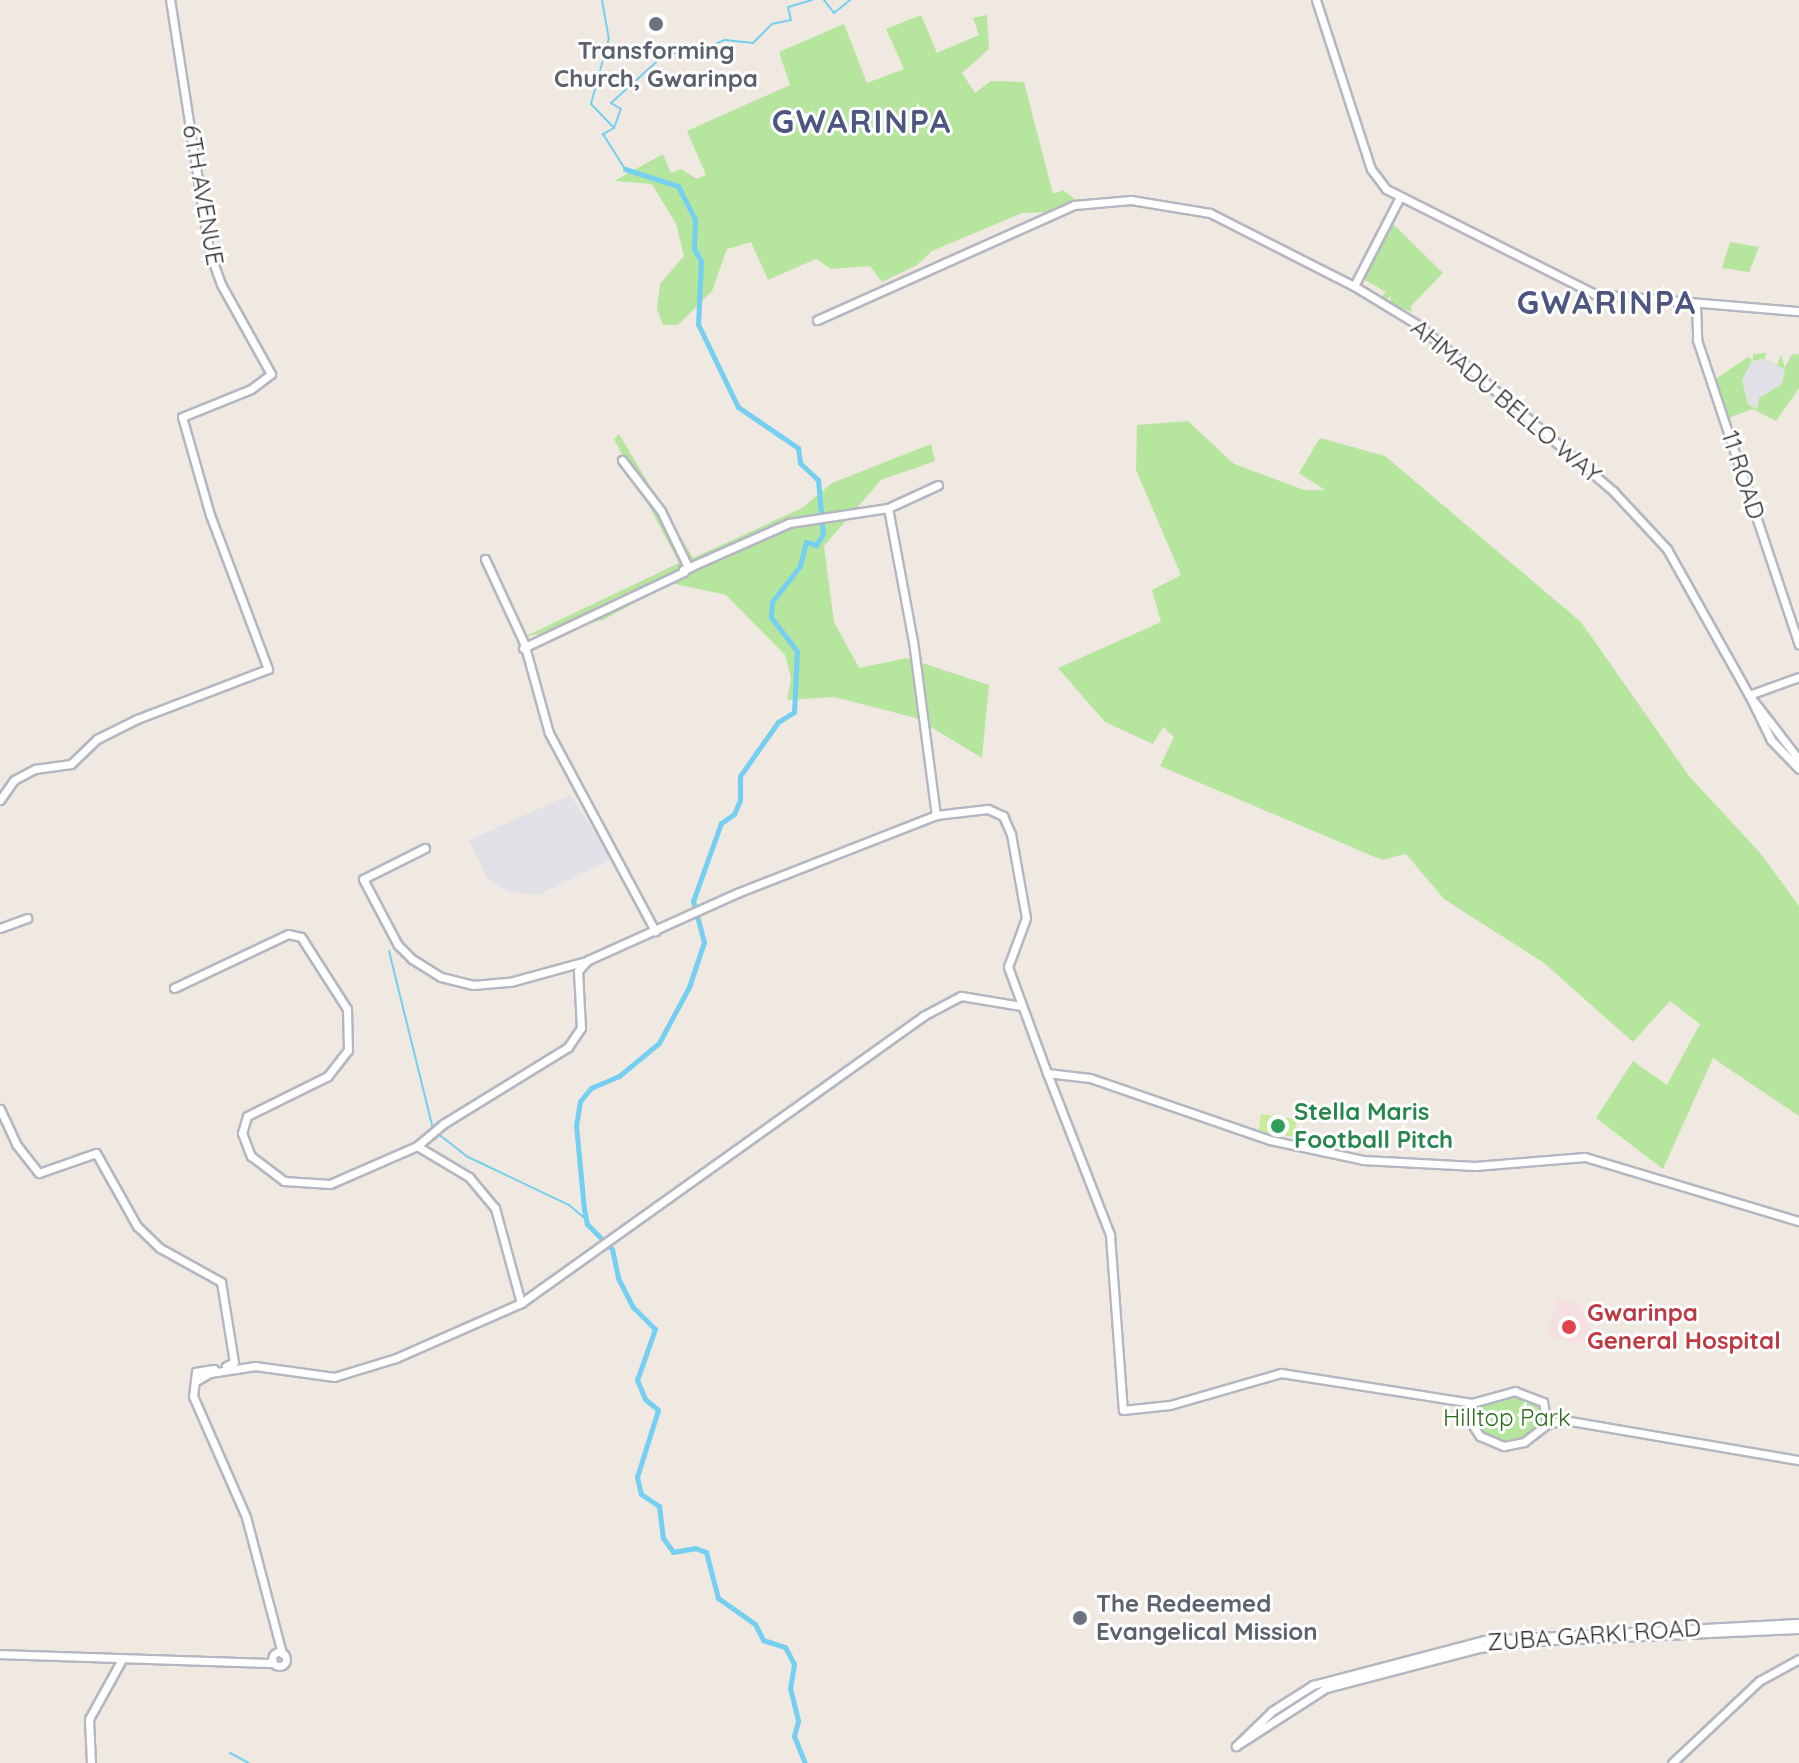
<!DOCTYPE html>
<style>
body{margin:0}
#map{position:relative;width:1799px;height:1763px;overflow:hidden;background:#efe9e1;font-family:Quicksand,sans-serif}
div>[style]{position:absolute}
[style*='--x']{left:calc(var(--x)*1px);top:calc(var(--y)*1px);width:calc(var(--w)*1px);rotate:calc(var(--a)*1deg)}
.industrial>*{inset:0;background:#e3e1e8}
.medical>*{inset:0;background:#f5dfe0}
.green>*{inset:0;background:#b6e59e}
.pitch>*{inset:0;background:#c9ec9a;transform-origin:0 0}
.stream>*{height:2px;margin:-1px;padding:0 1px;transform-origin:1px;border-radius:1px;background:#75cff0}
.river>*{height:5px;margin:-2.5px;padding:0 2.5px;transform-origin:2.5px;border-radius:2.5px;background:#75cff0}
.roads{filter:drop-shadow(2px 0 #b4b7c1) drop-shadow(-2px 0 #b4b7c1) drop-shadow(0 2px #b4b7c1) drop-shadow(0 -2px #b4b7c1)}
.secondary>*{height:7px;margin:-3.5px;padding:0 3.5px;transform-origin:3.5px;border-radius:3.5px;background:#fff}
.secondary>.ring{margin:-3.5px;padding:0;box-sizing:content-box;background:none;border:7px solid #fff;border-radius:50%}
.dots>*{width:22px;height:22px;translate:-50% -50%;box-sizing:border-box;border:4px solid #fff;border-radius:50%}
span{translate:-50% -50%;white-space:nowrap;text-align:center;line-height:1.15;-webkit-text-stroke:6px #fff;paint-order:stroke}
.worship-label{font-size:24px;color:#5b616d;font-weight:700}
.left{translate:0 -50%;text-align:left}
.street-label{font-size:24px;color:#2e2e2e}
.leisure-label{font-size:24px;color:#27864d;font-weight:700}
.health-label{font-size:24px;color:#be3a42;font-weight:700}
.park-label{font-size:24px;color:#2c6e1b}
.district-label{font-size:32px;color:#4d5680;font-weight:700;letter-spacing:2px}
</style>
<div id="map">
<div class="industrial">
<i style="clip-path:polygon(1759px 359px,1785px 369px,1782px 384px,1759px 398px,1757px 411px,1748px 404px,1742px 380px,1748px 365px)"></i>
<i style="clip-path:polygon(570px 795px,612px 859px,538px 895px,509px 892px,488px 880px,469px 840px)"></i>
</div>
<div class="medical">
<i style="clip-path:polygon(1558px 1299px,1580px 1304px,1594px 1339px,1575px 1343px,1547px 1336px)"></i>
</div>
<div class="green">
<i style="clip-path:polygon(921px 15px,937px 53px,979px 35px,973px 18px,987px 15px,989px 49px,962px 73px,975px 93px,991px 81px,1024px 82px,1053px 194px,1063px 190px,1075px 199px,1048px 212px,1022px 213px,932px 251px,917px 265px,882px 282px,870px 266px,831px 269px,816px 259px,768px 280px,751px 242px,727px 249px,712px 291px,678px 325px,663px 325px,657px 309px,660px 284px,684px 256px,676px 224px,652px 184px,614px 181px,663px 154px,671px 173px,681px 169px,697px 179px,706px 175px,687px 131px,790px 85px,779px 52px,844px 24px,867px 83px,904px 69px,886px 29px)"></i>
<i style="clip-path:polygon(1392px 223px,1443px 273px,1411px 306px,1412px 312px,1390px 303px,1391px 295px,1386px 301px,1380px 298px,1386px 292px,1363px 279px)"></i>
<i style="clip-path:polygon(1730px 242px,1759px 247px,1749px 272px,1722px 268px)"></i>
<i style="clip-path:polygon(evenodd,1767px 353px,1764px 359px,1777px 365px,1781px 355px,1785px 368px,1791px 355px,1799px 354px,1799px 388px,1776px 421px,1753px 409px,1728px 418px,1714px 380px,1748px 357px,1753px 360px,1753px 354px,1767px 353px,1762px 359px,1785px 369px,1782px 384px,1759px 398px,1757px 410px,1748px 404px,1742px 380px,1752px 361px,1762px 359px)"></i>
<i style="clip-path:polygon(1188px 421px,1234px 464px,1304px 490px,1325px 490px,1299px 473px,1320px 438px,1385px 456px,1581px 622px,1689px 776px,1761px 854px,1799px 906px,1799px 1116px,1713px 1058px,1663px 1169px,1596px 1118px,1633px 1061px,1667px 1085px,1700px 1024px,1670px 1001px,1633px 1042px,1544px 963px,1444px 899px,1406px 854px,1382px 860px,1160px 766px,1174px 737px,1163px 727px,1153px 744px,1105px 722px,1058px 668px,1161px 622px,1152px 590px,1181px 575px,1136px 470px,1137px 425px)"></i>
<i style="clip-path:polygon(619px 434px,693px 558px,802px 508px,832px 483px,931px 444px,935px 461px,881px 480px,824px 546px,834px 622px,859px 668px,907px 658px,989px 685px,982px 758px,916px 718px,834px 697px,787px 700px,791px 678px,785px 655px,726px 595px,671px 583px,603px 620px,524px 637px,679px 563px,614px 439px)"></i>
<i style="clip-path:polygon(1511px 1392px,1542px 1402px,1547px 1419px,1523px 1440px,1508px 1444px,1481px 1434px,1467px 1412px)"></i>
</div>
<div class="pitch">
<i style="left:1261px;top:1114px;width:36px;height:18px;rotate:8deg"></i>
</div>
<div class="stream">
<i style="--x:602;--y:0;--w:39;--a:80"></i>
<i style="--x:609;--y:38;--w:68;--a:105.3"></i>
<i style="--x:591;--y:104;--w:33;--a:46"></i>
<i style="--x:614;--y:128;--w:13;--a:151"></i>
<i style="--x:603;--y:134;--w:41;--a:57.8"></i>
<i style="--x:824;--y:0;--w:16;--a:52"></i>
<i style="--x:834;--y:13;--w:21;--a:-39"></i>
<i style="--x:614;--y:128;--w:20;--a:-70"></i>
<i style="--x:621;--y:109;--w:12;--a:-149"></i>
<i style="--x:611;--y:103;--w:72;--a:-42.2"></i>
<i style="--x:664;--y:55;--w:37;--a:-8"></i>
<i style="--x:701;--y:50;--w:26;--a:-23"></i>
<i style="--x:725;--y:40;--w:28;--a:6"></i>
<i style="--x:753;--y:43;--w:27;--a:-45"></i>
<i style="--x:772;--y:24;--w:19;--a:-12"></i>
<i style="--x:791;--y:20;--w:13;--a:-103"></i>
<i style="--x:788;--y:7;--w:25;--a:-16"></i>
<i style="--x:389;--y:951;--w:183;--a:76.1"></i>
<i style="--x:437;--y:1133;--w:39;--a:38"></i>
<i style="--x:468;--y:1157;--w:112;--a:25.4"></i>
<i style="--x:569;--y:1205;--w:23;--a:40"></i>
<i style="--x:230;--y:1753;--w:21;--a:28"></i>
</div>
<div class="river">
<i style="--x:625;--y:169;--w:56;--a:17.8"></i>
<i style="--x:678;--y:186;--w:37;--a:63"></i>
<i style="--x:695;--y:219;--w:29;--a:92"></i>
<i style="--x:694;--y:248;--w:15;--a:62"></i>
<i style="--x:701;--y:261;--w:63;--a:92.7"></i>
<i style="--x:698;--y:324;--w:92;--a:64.3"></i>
<i style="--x:738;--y:407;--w:73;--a:34.3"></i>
<i style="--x:798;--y:448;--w:15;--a:82"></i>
<i style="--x:800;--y:463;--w:25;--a:43"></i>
<i style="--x:818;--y:480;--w:54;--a:84.7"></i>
<i style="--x:823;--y:534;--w:13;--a:122"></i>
<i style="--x:816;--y:545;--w:10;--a:-163"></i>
<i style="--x:806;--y:542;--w:25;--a:104"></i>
<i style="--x:800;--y:566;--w:46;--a:127.9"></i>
<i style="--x:772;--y:602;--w:15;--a:94"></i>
<i style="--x:771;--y:617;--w:43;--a:52.6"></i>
<i style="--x:797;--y:651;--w:61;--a:92.8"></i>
<i style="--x:794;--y:712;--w:19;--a:148"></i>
<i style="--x:778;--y:722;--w:66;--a:125.1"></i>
<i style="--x:740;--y:776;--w:24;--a:90"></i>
<i style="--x:740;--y:800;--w:15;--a:113"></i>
<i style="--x:734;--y:814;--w:16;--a:145"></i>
<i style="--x:721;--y:823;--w:83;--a:109.7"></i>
<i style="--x:693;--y:901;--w:42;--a:75"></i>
<i style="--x:704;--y:942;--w:47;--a:108.4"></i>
<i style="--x:689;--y:987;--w:64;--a:118.2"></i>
<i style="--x:659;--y:1043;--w:52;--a:140.5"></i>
<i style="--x:619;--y:1076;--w:30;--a:157"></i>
<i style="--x:591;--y:1088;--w:17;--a:130"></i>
<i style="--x:580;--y:1101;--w:24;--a:99"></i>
<i style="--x:576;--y:1125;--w:84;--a:84.6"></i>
<i style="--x:584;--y:1209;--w:15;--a:79"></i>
<i style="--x:587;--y:1224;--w:35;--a:45"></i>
<i style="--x:612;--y:1249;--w:30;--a:78"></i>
<i style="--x:618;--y:1278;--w:33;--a:63"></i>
<i style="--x:633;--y:1307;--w:31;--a:45"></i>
<i style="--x:655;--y:1329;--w:54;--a:109.4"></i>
<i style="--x:637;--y:1380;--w:21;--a:67"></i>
<i style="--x:645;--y:1399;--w:17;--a:40"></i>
<i style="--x:658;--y:1410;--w:70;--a:107.4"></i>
<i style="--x:637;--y:1477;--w:17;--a:77"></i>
<i style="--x:641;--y:1494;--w:22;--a:34"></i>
<i style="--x:659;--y:1506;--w:32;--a:83"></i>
<i style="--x:663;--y:1538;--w:17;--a:54"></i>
<i style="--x:673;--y:1552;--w:22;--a:-10"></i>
<i style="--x:695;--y:1548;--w:12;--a:20"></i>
<i style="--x:706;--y:1552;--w:48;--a:75.4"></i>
<i style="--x:718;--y:1598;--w:45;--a:35.1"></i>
<i style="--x:755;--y:1624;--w:18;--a:63"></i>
<i style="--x:763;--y:1640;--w:23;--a:18"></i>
<i style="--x:785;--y:1647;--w:19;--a:62"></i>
<i style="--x:794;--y:1664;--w:24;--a:99"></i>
<i style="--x:790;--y:1688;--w:34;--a:76"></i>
<i style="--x:798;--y:1721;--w:16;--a:105"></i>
<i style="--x:794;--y:1736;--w:29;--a:68"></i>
</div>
<div class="roads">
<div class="secondary">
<i style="--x:1316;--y:0;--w:178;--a:72"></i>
<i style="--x:1371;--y:169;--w:25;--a:53"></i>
<i style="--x:1386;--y:189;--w:234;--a:26.7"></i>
<i style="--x:1595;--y:294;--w:205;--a:4.8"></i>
<i style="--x:1354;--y:286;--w:100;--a:-62.7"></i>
<i style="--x:1696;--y:304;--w:36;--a:88"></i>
<i style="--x:1697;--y:340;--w:321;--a:71.5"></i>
<i style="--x:817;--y:320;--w:282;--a:-24.1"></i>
<i style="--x:1074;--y:205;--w:57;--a:-5"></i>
<i style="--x:1131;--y:200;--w:80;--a:9.3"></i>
<i style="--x:1210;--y:213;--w:161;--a:26.9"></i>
<i style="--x:1354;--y:286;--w:75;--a:31.4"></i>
<i style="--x:1418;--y:325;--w:256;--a:40.4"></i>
<i style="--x:1613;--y:491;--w:79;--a:47"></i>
<i style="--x:1667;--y:549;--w:167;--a:60.7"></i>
<i style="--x:1749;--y:695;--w:82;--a:52.4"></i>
<i style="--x:622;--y:460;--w:64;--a:52.6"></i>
<i style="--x:661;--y:511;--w:60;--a:64.3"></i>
<i style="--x:888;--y:508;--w:135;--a:79.4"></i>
<i style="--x:913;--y:641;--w:176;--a:82.5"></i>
<i style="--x:485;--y:559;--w:93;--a:65.1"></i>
<i style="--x:524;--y:643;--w:93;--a:74.5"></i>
<i style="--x:549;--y:733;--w:225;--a:61.8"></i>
<i style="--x:689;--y:568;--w:6;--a:162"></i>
<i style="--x:683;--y:570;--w:116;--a:-23.9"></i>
<i style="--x:789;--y:523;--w:100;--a:-8.6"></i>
<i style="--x:888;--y:508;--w:55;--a:-24.7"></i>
<i style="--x:523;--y:648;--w:178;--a:-25.3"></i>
<i style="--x:1749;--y:695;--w:50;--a:63.9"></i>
<i style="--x:1771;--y:740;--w:40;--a:46"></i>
<i style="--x:1749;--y:695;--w:53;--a:-19.8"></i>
<i style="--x:0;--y:800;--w:24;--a:-55"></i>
<i style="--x:14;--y:780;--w:24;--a:-28"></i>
<i style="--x:35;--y:769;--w:36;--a:-8"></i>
<i style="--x:71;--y:764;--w:36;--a:-44"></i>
<i style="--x:97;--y:739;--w:45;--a:-26.6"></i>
<i style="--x:137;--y:719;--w:140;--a:-20.9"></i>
<i style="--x:268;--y:669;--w:165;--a:-110.6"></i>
<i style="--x:210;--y:515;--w:102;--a:-105.9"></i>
<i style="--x:182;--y:417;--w:74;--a:-22.1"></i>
<i style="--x:251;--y:389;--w:25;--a:-37"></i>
<i style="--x:271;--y:374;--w:103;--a:-119.1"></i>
<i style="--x:221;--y:284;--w:35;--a:-110"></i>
<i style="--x:209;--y:251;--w:254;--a:-98.8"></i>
<i style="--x:425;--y:848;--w:69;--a:153.4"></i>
<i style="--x:363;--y:879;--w:75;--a:62.1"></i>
<i style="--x:398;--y:945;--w:20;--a:45"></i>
<i style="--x:412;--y:959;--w:34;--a:32"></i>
<i style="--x:441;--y:977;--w:33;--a:14"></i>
<i style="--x:473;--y:985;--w:37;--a:-5"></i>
<i style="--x:510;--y:982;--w:76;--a:-15.3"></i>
<i style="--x:0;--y:928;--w:29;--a:-20"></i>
<i style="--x:174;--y:988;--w:126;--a:-25.3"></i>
<i style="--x:288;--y:934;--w:13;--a:13"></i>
<i style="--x:301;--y:937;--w:85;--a:57.4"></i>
<i style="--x:347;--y:1009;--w:41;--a:88.6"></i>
<i style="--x:348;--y:1050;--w:33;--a:128"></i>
<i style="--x:328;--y:1076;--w:90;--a:153.7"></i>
<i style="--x:247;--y:1116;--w:18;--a:106"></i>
<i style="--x:242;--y:1133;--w:25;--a:69"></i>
<i style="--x:251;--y:1156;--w:41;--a:37.1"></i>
<i style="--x:284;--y:1181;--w:46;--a:3.7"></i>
<i style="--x:330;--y:1184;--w:95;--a:-23.6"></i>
<i style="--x:417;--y:1146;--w:34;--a:-40"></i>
<i style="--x:443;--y:1124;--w:147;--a:-31.6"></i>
<i style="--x:568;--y:1047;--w:23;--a:-56"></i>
<i style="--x:581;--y:1028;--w:57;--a:-93"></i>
<i style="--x:578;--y:971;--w:15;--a:-48"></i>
<i style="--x:588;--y:960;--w:163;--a:-24.2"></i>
<i style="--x:737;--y:893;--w:214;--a:-21.4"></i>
<i style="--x:936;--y:815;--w:52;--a:-6.6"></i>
<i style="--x:988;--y:809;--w:17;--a:25"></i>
<i style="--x:1003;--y:816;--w:20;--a:66"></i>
<i style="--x:1011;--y:834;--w:85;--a:79.9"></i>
<i style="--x:1026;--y:918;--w:52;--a:110.2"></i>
<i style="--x:1008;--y:967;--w:113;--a:69.8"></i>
<i style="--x:1047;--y:1073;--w:43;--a:6.6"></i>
<i style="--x:1090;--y:1078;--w:190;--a:19"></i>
<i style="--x:1270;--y:1140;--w:95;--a:12.1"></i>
<i style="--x:1363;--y:1160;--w:112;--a:3.1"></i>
<i style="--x:1475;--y:1166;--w:110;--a:-4.7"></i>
<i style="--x:1585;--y:1157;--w:223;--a:16.7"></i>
<i style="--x:1047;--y:1073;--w:174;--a:68.7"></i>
<i style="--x:1110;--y:1235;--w:175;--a:85.8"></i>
<i style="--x:1123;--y:1410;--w:47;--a:-6.1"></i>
<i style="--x:1170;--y:1405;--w:116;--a:-16.1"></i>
<i style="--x:1281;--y:1373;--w:193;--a:8.9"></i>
<i style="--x:0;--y:1109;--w:38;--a:65"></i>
<i style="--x:16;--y:1144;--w:37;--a:52"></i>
<i style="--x:39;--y:1173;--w:60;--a:-19.3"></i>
<i style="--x:96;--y:1153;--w:84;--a:60.7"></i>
<i style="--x:137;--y:1226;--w:32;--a:44"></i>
<i style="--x:160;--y:1248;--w:70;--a:29.1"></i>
<i style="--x:221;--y:1282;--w:81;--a:80.8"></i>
<i style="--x:234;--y:1362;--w:9;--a:153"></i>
<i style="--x:417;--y:1146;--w:61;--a:30.8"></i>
<i style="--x:469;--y:1177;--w:40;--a:50"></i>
<i style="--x:495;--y:1208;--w:98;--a:74.7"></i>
<i style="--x:214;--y:1369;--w:18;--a:171"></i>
<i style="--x:196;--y:1372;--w:24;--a:97"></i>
<i style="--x:193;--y:1396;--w:132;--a:66.3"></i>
<i style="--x:246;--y:1517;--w:141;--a:75.2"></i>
<i style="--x:196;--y:1381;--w:16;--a:-30"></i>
<i style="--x:210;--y:1373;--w:46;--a:-8.8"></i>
<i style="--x:255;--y:1366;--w:80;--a:7.9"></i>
<i style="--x:334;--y:1377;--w:65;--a:-17"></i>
<i style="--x:396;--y:1358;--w:137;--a:-23.7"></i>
<i style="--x:521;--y:1303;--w:494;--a:-35.5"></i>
<i style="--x:923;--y:1016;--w:43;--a:-27.8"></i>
<i style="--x:961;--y:996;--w:61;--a:9.5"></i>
<i style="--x:1547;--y:1424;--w:22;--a:-100"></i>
<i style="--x:1543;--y:1402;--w:30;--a:-159"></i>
<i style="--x:1515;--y:1391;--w:45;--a:164.4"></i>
<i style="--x:1472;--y:1403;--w:13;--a:122"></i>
<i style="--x:1465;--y:1414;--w:27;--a:56"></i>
<i style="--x:1480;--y:1436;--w:26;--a:23"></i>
<i style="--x:1504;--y:1446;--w:20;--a:-11"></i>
<i style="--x:1524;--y:1442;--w:29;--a:-38"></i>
<i style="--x:1547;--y:1424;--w:17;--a:-13"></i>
<i style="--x:1564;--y:1420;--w:238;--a:9.7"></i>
<i class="ring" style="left:272px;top:1652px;width:7px;height:7px"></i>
<i style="--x:0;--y:1654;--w:273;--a:1.9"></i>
<i style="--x:1236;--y:1746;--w:50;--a:-44.2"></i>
<i style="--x:1272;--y:1711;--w:49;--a:-32.4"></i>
<i style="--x:1313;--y:1685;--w:177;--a:-14.7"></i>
<i style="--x:1484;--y:1640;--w:315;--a:-3.1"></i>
<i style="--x:1236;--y:1746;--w:107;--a:-32.8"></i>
<i style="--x:1326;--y:1688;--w:159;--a:-14.6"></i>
<i style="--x:1480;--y:1648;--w:50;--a:-8"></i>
<i style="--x:1530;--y:1641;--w:269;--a:-2.6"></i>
<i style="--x:91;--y:1763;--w:44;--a:-92.6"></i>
<i style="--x:89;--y:1719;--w:66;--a:-61.1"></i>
<i style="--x:1672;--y:1763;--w:120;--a:-43.3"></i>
<i style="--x:1759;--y:1681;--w:46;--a:-28.8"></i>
</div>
</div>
<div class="dots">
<i style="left:656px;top:24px;background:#6b7280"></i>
<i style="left:1278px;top:1126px;background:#2e9e5b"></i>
<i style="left:1569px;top:1327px;background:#e0444e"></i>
<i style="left:1080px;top:1618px;background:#6b7280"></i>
</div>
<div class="worship-label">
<span style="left:656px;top:65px">Transforming<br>Church, Gwarinpa</span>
<span class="left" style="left:1096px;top:1618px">The Redeemed<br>Evangelical Mission</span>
</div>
<div class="street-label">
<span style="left:203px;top:195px;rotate:80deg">6TH AVENUE</span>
<span style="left:1506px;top:401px;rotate:40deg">AHMADU BELLO WAY</span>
<span style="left:1743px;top:475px;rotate:72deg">11 ROAD</span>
<span style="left:1594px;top:1635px;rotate:-4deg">ZUBA GARKI ROAD</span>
</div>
<div class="leisure-label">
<span class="left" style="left:1294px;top:1126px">Stella Maris<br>Football Pitch</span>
</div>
<div class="health-label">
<span class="left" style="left:1587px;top:1327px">Gwarinpa<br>General Hospital</span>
</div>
<div class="park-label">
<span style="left:1507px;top:1418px">Hilltop Park</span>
</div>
<div class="district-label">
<span style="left:862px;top:121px">GWARINPA</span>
<span style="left:1607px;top:302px">GWARINPA</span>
</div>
</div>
